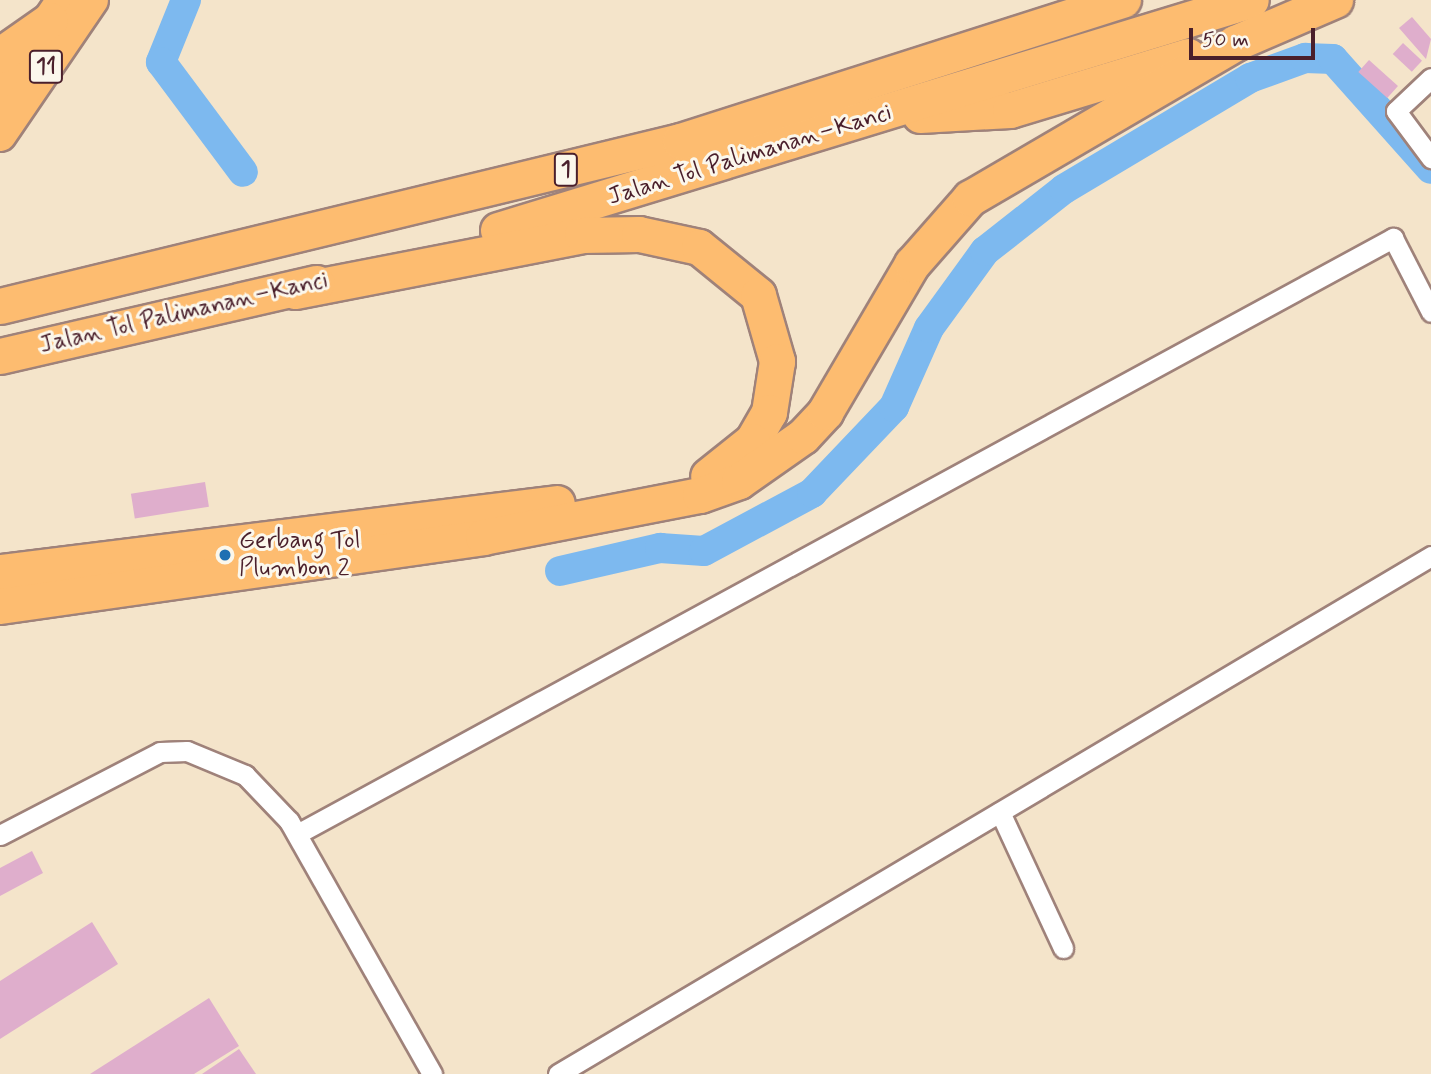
<!DOCTYPE html>
<meta charset="utf-8">
<style>
body{margin:0}
#map{position:relative;width:1431px;height:1074px;overflow:hidden;background:#f4e4ca;font-family:Mynerve,sans-serif}
div>[style]{position:absolute}
[style*='--x']{left:calc(var(--x)*1px);top:calc(var(--y)*1px);width:calc(var(--w)*1px);rotate:calc(var(--a)*1deg)}
.river>*{height:30px;margin:-15px;padding:0 15px;transform-origin:15px;border-radius:15px;background:#7db9ef}
.building>*{inset:0;background:#dfaecc;transform-origin:0 0}
.roads{filter:drop-shadow(2px 0 #9f827a) drop-shadow(-2px 0 #9f827a) drop-shadow(0 2px #9f827a) drop-shadow(0 -2px #9f827a)}
.minor>*{height:19px;margin:-9.5px;padding:0 9.5px;transform-origin:9.5px;border-radius:9.5px;background:#fff}
.trunk>*{height:32px;margin:-16px;padding:0 16px;transform-origin:16px;border-radius:16px;background:#fdbc70}
.motorway>*{height:35px;margin:-17.5px;padding:0 17.5px;transform-origin:17.5px;border-radius:17.5px;background:#fdbc70}
.dots>*{width:19px;height:19px;translate:-50% -50%;box-sizing:border-box;border:4px solid #fbf7ec;border-radius:50%}
span{translate:-50% -50%;white-space:nowrap;text-align:center;line-height:1.15;-webkit-text-stroke:6px #fbf7ec;paint-order:stroke}
.shield-label span{padding:2px 5px;background:#fbf7ec;border:2px solid;border-radius:5px;-webkit-text-stroke-width:0}
.shield-label{font-size:23px;color:#4a1f2b;font-weight:700}
.street-label{font-size:24px;color:#4a1f2b}
.poi-label{font-size:24px;color:#4a1f2b}
.left{translate:0 -50%;text-align:left}
.scale{position:absolute;left:1189px;top:28px;width:126px;height:32px;box-sizing:border-box;border:4px solid #4a1f2b;border-top:0;padding-left:9px;font-size:21px;line-height:24px;white-space:nowrap;color:#4a1f2b;-webkit-text-stroke:5px #fbf7ec;paint-order:stroke}
</style>
<div id="map">
<div class="river">
<i style="--x:186;--y:0;--w:67;--a:112"></i>
<i style="--x:161;--y:62;--w:137;--a:53.3"></i>
<i style="--x:560;--y:571;--w:103;--a:-13"></i>
<i style="--x:660;--y:548;--w:44;--a:3.9"></i>
<i style="--x:704;--y:551;--w:123;--a:-28.2"></i>
<i style="--x:812;--y:493;--w:119;--a:-46.4"></i>
<i style="--x:894;--y:407;--w:86;--a:-66.1"></i>
<i style="--x:929;--y:328;--w:95;--a:-54"></i>
<i style="--x:985;--y:251;--w:100;--a:-38.1"></i>
<i style="--x:1064;--y:189;--w:217;--a:-30.8"></i>
<i style="--x:1250;--y:78;--w:59;--a:-20"></i>
<i style="--x:1305;--y:58;--w:28;--a:2"></i>
<i style="--x:1333;--y:59;--w:147;--a:48.3"></i>
</div>
<div class="building">
<i style="clip-path:polygon(1412px 17px,1431px 39px,1426px 59px,1399px 28px)"></i>
<i style="left:1403px;top:43px;width:26px;height:15px;rotate:43deg"></i>
<i style="left:1369px;top:60px;width:39px;height:16px;rotate:42deg"></i>
<i style="left:205px;top:482px;width:25px;height:75px;rotate:81deg"></i>
<i style="clip-path:polygon(32px 851px,43px 873px,0 896px,0 868px)"></i>
<i style="clip-path:polygon(92px 922px,118px 964px,0 1039px,0 981px)"></i>
<i style="clip-path:polygon(209px 998px,239px 1046px,194px 1074px,90px 1074px)"></i>
<i style="clip-path:polygon(239px 1049px,256px 1074px,202px 1074px)"></i>
</div>
<div class="roads">
<div class="minor">
<i style="--x:1431;--y:78;--w:48;--a:136.7"></i>
<i style="--x:1396;--y:111;--w:59;--a:53.3"></i>
<i style="--x:1000;--y:812;--w:150;--a:65.1"></i>
<i style="--x:297;--y:834;--w:1248;--a:-28.54"></i>
<i style="--x:1393;--y:238;--w:83;--a:62.8"></i>
<i style="--x:0;--y:835;--w:180;--a:-27.4"></i>
<i style="--x:160;--y:752;--w:27;--a:-2"></i>
<i style="--x:187;--y:751;--w:63;--a:22.5"></i>
<i style="--x:245;--y:775;--w:64;--a:46.3"></i>
<i style="--x:289;--y:821;--w:291;--a:60.5"></i>
<i style="--x:558;--y:1074;--w:1015;--a:-30.68"></i>
</div>
<div class="trunk">
<i style="--x:0;--y:92;--w:112;--a:-55.6"></i>
<i style="--x:0;--y:135;--w:163;--a:-55.7"></i>
</div>
<div class="motorway">
<i style="--x:0;--y:55;--w:61;--a:-35"></i>
<i style="--x:920;--y:115;--w:90;--a:-3.2"></i>
<i style="--x:1010;--y:110;--w:186;--a:-16.9"></i>
<i style="--x:498;--y:230;--w:787;--a:-16.99"></i>
<i style="--x:295;--y:291;--w:292;--a:-11"></i>
<i style="--x:582;--y:235;--w:57;--a:-1"></i>
<i style="--x:639;--y:234;--w:61;--a:12.2"></i>
<i style="--x:699;--y:247;--w:76;--a:39.1"></i>
<i style="--x:758;--y:295;--w:69;--a:73.9"></i>
<i style="--x:777;--y:361;--w:52;--a:98.9"></i>
<i style="--x:769;--y:412;--w:34;--a:120"></i>
<i style="--x:752;--y:441;--w:56;--a:141.5"></i>
<i style="--x:0;--y:306;--w:700;--a:-13.64"></i>
<i style="--x:680;--y:141;--w:465;--a:-17.7"></i>
<i style="--x:0;--y:356;--w:325;--a:-13"></i>
<i style="--x:0;--y:572;--w:561;--a:-7.06"></i>
<i style="--x:0;--y:606;--w:488;--a:-8.1"></i>
<i style="--x:483;--y:537;--w:221;--a:-11"></i>
<i style="--x:700;--y:495;--w:41;--a:-19.7"></i>
<i style="--x:739;--y:481;--w:78;--a:-35.1"></i>
<i style="--x:803;--y:436;--w:33;--a:-47"></i>
<i style="--x:825;--y:412;--w:172;--a:-59.6"></i>
<i style="--x:912;--y:264;--w:88;--a:-48.7"></i>
<i style="--x:970;--y:198;--w:307;--a:-30.3"></i>
<i style="--x:1235;--y:43;--w:109;--a:-23.3"></i>
</div>
</div>
<div class="dots">
<i style="left:225px;top:555px;background:#1f6fb2"></i>
</div>
<div class="shield-label">
<span style="left:46px;top:67px">11</span>
<span style="left:566px;top:170px">1</span>
</div>
<div class="street-label">
<span style="left:750px;top:155px;rotate:-17deg">Jalan Tol Palimanan–Kanci</span>
<span style="left:184px;top:313px;rotate:-13deg">Jalan Tol Palimanan–Kanci</span>
</div>
<div class="poi-label">
<span class="left" style="left:239px;top:555px">Gerbang Tol<br>Plumbon 2</span>
</div>
<div class="scale">50 m</div>
</div>
